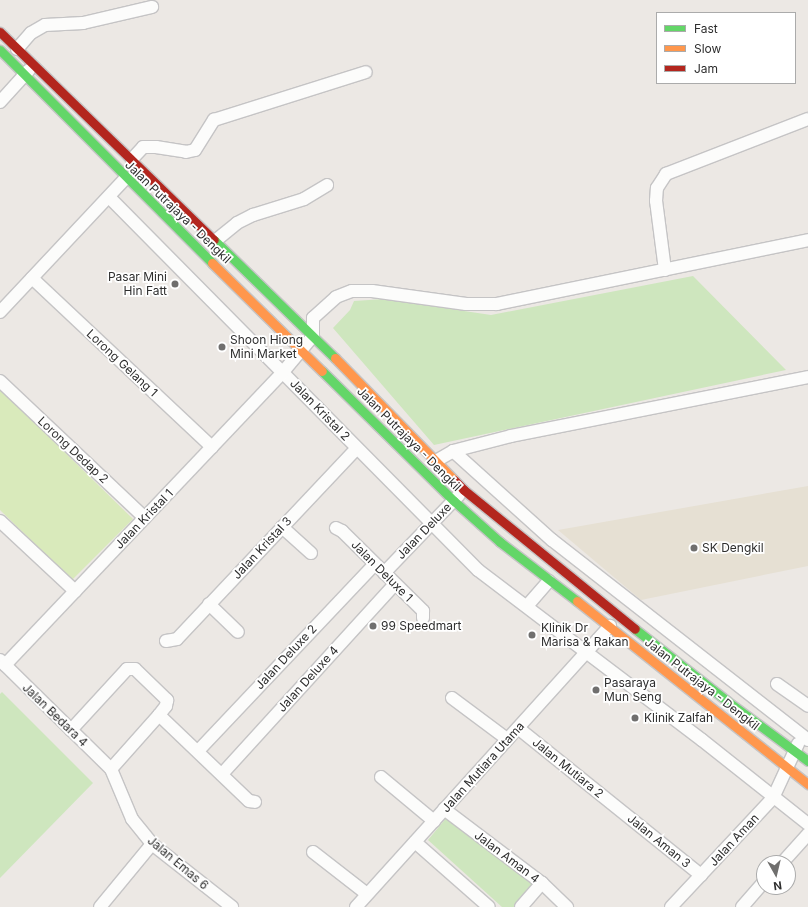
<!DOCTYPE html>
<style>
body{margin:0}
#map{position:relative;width:808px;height:907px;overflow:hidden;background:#ece8e4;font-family:Inter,sans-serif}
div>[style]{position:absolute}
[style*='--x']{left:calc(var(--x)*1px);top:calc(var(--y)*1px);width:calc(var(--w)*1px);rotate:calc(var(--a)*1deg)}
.education>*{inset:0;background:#e6e0d3}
.green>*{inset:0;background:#cee6be}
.pitch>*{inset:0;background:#d9eabb}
.roads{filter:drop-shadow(1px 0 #c5c4c5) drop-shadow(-1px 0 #c5c4c5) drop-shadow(0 1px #c5c4c5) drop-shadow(0 -1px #c5c4c5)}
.street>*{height:12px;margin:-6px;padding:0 6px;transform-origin:6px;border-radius:6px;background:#fcfcfb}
.fast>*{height:9px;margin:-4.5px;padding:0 4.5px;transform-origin:4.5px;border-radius:4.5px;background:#63d668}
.slow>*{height:9px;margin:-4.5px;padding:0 4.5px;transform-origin:4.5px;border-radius:4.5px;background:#ff974d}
.jam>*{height:9px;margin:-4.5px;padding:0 4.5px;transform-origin:4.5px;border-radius:4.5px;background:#b3261e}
.dots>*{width:11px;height:11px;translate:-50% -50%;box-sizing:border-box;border:2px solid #fff;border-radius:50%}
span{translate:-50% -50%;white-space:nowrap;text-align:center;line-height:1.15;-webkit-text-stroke:3.5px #fff;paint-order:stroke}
.street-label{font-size:12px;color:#2e2e2e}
.poi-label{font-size:12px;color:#2e2e2e}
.right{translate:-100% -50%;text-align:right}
.left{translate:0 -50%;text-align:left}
.legend{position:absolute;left:656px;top:12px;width:140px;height:72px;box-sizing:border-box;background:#fff;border:1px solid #ababab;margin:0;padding:5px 7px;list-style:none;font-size:12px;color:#2e2e2e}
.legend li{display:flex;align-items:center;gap:8px;height:20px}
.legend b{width:20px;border:1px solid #ababab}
.north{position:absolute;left:756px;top:855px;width:40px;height:40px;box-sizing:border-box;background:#fff;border:1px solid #ababab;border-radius:50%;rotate:172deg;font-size:11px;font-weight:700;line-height:16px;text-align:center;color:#2e2e2e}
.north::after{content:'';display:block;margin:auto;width:14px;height:18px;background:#706f6e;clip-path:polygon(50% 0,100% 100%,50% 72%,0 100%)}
</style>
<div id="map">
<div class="education">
<i style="clip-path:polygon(808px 486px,808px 566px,641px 600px,558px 530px)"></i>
</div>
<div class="green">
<i style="clip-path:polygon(693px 276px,786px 370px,434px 445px,333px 328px,350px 310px,354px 301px,384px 299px,491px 315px)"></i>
<i style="clip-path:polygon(2px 692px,93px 783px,0 878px,0 694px)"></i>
<i style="clip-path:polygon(447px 817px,534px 885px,515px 907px,502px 907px,428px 840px)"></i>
</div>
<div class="pitch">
<i style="clip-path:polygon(0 389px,133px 519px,72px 580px,0 510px)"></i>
</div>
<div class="roads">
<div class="street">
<i style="--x:17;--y:49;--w:21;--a:-49"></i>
<i style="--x:31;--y:33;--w:16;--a:-30"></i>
<i style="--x:45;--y:25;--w:38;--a:-3"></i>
<i style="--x:83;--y:23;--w:71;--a:-13.1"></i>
<i style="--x:0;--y:102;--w:43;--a:-47.8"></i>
<i style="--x:132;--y:159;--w:16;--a:-47"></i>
<i style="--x:143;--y:147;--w:13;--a:0"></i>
<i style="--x:156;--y:147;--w:30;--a:9"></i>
<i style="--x:186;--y:152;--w:9;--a:-13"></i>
<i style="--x:195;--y:150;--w:36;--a:-58"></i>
<i style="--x:214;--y:120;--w:159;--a:-17.5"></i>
<i style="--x:109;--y:197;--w:525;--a:45.31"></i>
<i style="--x:478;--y:570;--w:281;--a:37.2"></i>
<i style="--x:702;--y:740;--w:135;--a:38.4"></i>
<i style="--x:215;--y:241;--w:28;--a:-39"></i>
<i style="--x:237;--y:223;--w:18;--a:-27"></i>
<i style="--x:253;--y:215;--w:53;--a:-17.4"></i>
<i style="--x:304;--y:199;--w:27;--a:-31"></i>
<i style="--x:665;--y:270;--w:70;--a:-97.4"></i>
<i style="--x:656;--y:201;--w:13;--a:-86"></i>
<i style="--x:657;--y:188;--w:17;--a:-57"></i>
<i style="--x:666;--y:174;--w:152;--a:-21.2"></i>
<i style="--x:32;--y:278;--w:247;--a:43.2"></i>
<i style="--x:0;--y:312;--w:184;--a:-46.8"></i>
<i style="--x:0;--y:381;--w:199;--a:43.4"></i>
<i style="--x:453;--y:451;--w:133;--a:42"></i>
<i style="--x:552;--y:540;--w:325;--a:38"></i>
<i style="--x:436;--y:461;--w:20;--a:-30"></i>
<i style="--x:453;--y:451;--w:60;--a:-14.5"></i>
<i style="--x:511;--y:436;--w:303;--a:-11.2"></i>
<i style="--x:0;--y:521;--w:103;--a:43"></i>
<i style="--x:282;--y:527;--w:39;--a:42"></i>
<i style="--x:336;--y:528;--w:7;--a:27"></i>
<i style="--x:342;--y:531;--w:114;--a:44.6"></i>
<i style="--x:423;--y:611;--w:7;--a:90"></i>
<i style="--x:384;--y:573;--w:108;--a:-46.1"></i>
<i style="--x:209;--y:604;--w:40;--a:44"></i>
<i style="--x:527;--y:606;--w:33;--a:-49"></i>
<i style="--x:166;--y:641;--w:11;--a:-10"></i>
<i style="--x:177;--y:639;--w:261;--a:-46.7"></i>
<i style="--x:0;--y:660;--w:156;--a:44.5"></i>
<i style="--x:111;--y:769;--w:54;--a:67.2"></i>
<i style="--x:132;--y:819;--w:32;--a:51"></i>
<i style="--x:152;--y:844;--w:102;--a:38.2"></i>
<i style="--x:5;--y:665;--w:404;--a:-46.5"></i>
<i style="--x:283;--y:372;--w:47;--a:-50.2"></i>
<i style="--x:313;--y:336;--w:18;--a:-90"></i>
<i style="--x:313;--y:318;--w:31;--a:-42"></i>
<i style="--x:336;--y:297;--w:17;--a:-21"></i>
<i style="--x:352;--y:291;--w:20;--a:0"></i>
<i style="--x:372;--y:291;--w:95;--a:7.9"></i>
<i style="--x:466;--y:304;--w:31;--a:0"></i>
<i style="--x:497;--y:304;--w:318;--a:-11.6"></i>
<i style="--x:777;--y:684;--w:38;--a:35"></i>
<i style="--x:452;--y:698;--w:69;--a:36.7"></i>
<i style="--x:159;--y:715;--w:124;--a:43.7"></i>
<i style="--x:249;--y:801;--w:6;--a:9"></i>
<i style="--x:518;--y:728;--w:235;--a:38.8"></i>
<i style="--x:71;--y:730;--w:83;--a:-47.4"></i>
<i style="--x:127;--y:669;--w:8;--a:0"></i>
<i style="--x:135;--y:669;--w:45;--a:44.1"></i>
<i style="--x:167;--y:700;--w:6;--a:99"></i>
<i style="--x:166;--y:706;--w:11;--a:128"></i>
<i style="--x:159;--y:715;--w:72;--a:131.6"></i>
<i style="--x:198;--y:751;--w:257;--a:-46.6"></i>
<i style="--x:222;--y:774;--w:257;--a:-47.7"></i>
<i style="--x:381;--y:777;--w:69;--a:39.7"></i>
<i style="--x:444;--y:809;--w:123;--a:37.1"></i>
<i style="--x:542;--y:883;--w:35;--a:44"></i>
<i style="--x:415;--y:842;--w:98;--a:41.3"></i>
<i style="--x:313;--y:852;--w:68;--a:37.9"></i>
<i style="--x:782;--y:863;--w:39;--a:-48"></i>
<i style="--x:100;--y:907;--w:82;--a:-50.5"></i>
<i style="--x:356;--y:907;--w:379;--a:-47.9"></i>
<i style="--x:521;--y:907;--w:32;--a:-49"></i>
<i style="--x:671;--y:907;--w:149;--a:-46.9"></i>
<i style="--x:773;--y:798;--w:60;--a:-65.2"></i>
<i style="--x:742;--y:907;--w:33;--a:-49"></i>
</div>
<div class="fast">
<i style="--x:0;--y:50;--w:301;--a:45.1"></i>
<i style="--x:214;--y:240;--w:169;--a:44.3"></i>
<i style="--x:322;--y:371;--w:185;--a:44.6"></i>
<i style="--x:454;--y:501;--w:62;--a:41.7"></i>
<i style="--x:500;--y:542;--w:97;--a:37.5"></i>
<i style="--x:635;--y:629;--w:117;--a:38"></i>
<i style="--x:727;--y:701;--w:101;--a:36.5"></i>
</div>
<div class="slow">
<i style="--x:212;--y:263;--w:154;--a:44.5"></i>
<i style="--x:335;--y:358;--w:170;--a:45.7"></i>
<i style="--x:577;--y:601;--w:295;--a:38.4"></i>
</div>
<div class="jam">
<i style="--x:0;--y:32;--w:298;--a:44.2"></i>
<i style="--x:454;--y:480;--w:14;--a:45"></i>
<i style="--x:464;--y:490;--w:220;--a:39.1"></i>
</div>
</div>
<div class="dots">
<i style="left:175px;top:284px;background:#706f6e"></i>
<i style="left:222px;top:347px;background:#706f6e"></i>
<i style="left:694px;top:548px;background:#706f6e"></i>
<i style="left:373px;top:626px;background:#706f6e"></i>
<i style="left:532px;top:635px;background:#706f6e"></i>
<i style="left:596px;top:690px;background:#706f6e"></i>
<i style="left:635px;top:718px;background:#706f6e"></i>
</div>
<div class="street-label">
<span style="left:178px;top:212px;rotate:44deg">Jalan Putrajaya - Dengkil</span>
<span style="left:122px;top:363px;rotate:43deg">Lorong Gelang 1</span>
<span style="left:320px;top:410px;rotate:46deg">Jalan Kristal 2</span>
<span style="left:409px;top:439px;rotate:45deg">Jalan Putrajaya - Dengkil</span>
<span style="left:73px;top:450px;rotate:43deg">Lorong Dedap 2</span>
<span style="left:144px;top:519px;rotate:-46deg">Jalan Kristal 1</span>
<span style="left:424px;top:531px;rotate:-46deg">Jalan Deluxe</span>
<span style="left:262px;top:548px;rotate:-47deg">Jalan Kristal 3</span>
<span style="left:382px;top:571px;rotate:45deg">Jalan Deluxe 1</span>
<span style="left:286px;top:657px;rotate:-47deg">Jalan Deluxe 2</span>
<span style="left:308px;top:679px;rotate:-48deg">Jalan Deluxe 4</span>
<span style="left:702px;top:684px;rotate:38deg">Jalan Putrajaya - Dengkil</span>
<span style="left:55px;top:715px;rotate:44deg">Jalan Bedara 4</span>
<span style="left:483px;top:767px;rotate:-48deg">Jalan Mutiara Utama</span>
<span style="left:568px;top:768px;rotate:39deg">Jalan Mutiara 2</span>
<span style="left:734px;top:840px;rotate:-47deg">Jalan Aman</span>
<span style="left:659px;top:841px;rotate:39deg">Jalan Aman 3</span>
<span style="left:507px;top:857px;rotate:37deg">Jalan Aman 4</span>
<span style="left:178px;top:863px;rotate:40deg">Jalan Emas 6</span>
</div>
<div class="poi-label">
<span class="right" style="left:167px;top:284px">Pasar Mini<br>Hin Fatt</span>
<span class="left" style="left:230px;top:347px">Shoon Hiong<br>Mini Market</span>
<span class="left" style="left:702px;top:548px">SK Dengkil</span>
<span class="left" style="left:381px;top:626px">99 Speedmart</span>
<span class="left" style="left:541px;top:635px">Klinik Dr<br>Marisa &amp; Rakan</span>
<span class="left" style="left:604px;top:690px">Pasaraya<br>Mun Seng</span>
<span class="left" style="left:644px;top:718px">Klinik Zalfah</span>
</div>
<ul class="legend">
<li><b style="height:5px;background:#63d668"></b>Fast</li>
<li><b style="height:5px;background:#ff974d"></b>Slow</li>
<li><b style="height:5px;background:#b3261e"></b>Jam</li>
</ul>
<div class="north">N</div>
</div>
